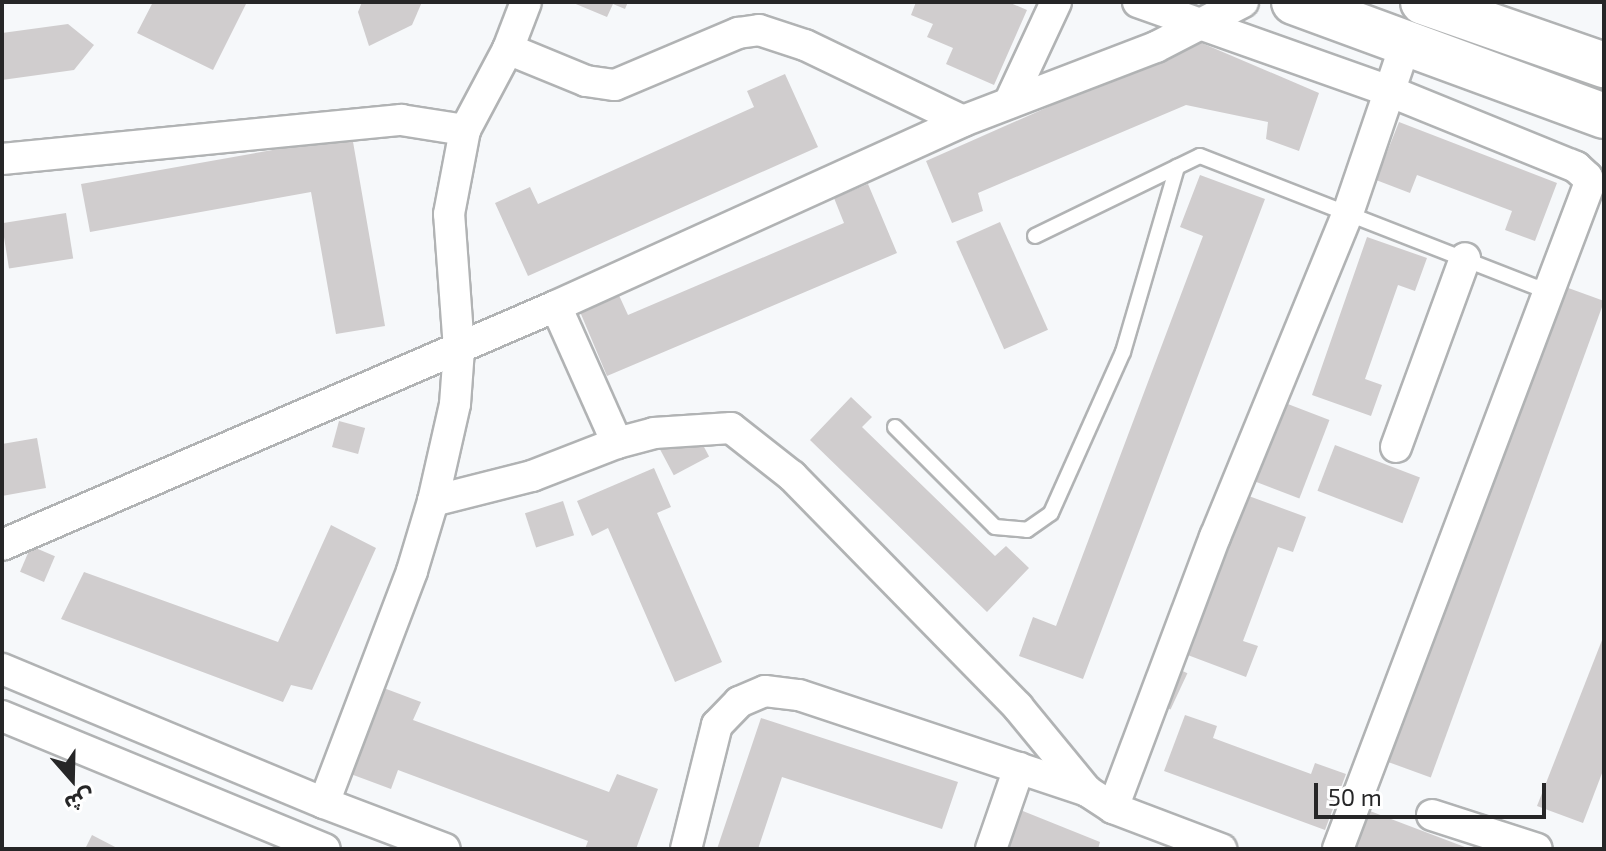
<!DOCTYPE html>
<meta charset="utf-8">
<style>
body{margin:0}
#map{position:relative;width:1606px;height:851px;overflow:hidden;background:#f6f8fa;font-family:"Exo 2","Noto Sans Arabic",sans-serif}
div>[style]{position:absolute}
[style*='--x']{left:calc(var(--x)*1px);top:calc(var(--y)*1px);width:calc(var(--w)*1px);rotate:calc(var(--a)*1deg)}
.building>*{inset:0;background:#d0cdce;transform-origin:0 0}
.roads{filter:drop-shadow(2px 0 #b1b3b4) drop-shadow(-2px 0 #b1b3b4) drop-shadow(0 2px #b1b3b4) drop-shadow(0 -2px #b1b3b4)}
.service>*{height:14px;margin:-7px;padding:0 7px;transform-origin:7px;border-radius:7px;background:#fff}
.minor>*{height:30px;margin:-15px;padding:0 15px;transform-origin:15px;border-radius:15px;background:#fff}
.primary>*{height:44px;margin:-22px;padding:0 22px;transform-origin:22px;border-radius:22px;background:#fff}
span{translate:-50% -50%;white-space:nowrap;text-align:center;line-height:1.15;-webkit-text-stroke:6px #fff;paint-order:stroke}
.frame{position:absolute;inset:0;border:4px solid #262627;pointer-events:none}
.north{position:absolute;left:32px;top:739px;width:80px;height:80px;-webkit-text-stroke:6px #fff;paint-order:stroke;rotate:160deg;font-size:22px;font-weight:700;line-height:32px;text-align:center;color:#262627}
.north::after{content:'';display:block;margin:auto;width:28px;height:36px;background:#262627;clip-path:polygon(50% 0,100% 100%,50% 72%,0 100%)}
.scale{position:absolute;left:1314px;top:783px;width:232px;height:36px;box-sizing:border-box;border:4px solid #262627;border-top:0;padding-left:10px;font-size:24px;line-height:28px;white-space:nowrap;color:#262627;-webkit-text-stroke:6px #fff;paint-order:stroke}
</style>
<div id="map">
<div class="building">
<i style="clip-path:polygon(153px 2px,184px 3px,247px 2px,213px 70px,137px 33px)"></i>
<i style="clip-path:polygon(362px 2px,422px 2px,412px 25px,369px 46px,358px 12px)"></i>
<i style="clip-path:polygon(571px 2px,628px 2px,625px 9px,613px 4px,607px 17px)"></i>
<i style="clip-path:polygon(916px 2px,1008px 2px,1027px 10px,994px 85px,946px 64px,953px 48px,927px 37px,933px 24px,911px 15px)"></i>
<i style="clip-path:polygon(68px 24px,94px 45px,74px 70px,2px 80px,2px 33px)"></i>
<i style="clip-path:polygon(1197px 41px,1319px 93px,1299px 151px,1266px 139px,1268px 122px,1186px 105px,978px 193px,983px 211px,952px 223px,926px 161px)"></i>
<i style="clip-path:polygon(785px 74px,818px 147px,528px 276px,495px 203px,530px 187px,538px 204px,754px 107px,747px 91px)"></i>
<i style="clip-path:polygon(1399px 122px,1557px 183px,1535px 241px,1505px 230px,1512px 211px,1417px 175px,1410px 193px,1376px 180px)"></i>
<i style="clip-path:polygon(352px 136px,385px 326px,336px 334px,311px 192px,90px 232px,81px 184px)"></i>
<i style="clip-path:polygon(1200px 175px,1265px 199px,1083px 679px,1019px 656px,1033px 617px,1056px 626px,1203px 236px,1180px 227px)"></i>
<i style="clip-path:polygon(868px 184px,897px 253px,607px 376px,578px 307px,617px 291px,628px 315px,844px 223px,834px 198px)"></i>
<i style="left:66px;top:213px;width:46px;height:65px;rotate:81deg"></i>
<i style="left:1000px;top:222px;width:118px;height:48px;rotate:66deg"></i>
<i style="clip-path:polygon(1367px 237px,1427px 258px,1415px 291px,1398px 285px,1365px 379px,1382px 385px,1371px 416px,1312px 395px)"></i>
<i style="left:1560px;top:285px;width:47px;height:507px;rotate:20deg"></i>
<i style="clip-path:polygon(851px 397px,872px 417px,862px 427px,995px 556px,1006px 546px,1029px 568px,987px 612px,810px 440px)"></i>
<i style="left:1280px;top:401px;width:53px;height:84px;rotate:21deg"></i>
<i style="left:339px;top:421px;width:27px;height:27px;rotate:15deg"></i>
<i style="left:695px;top:430px;width:30px;height:40px;rotate:62deg"></i>
<i style="clip-path:polygon(37px 438px,46px 488px,2px 496px,2px 444px)"></i>
<i style="left:1335px;top:445px;width:91px;height:49px;rotate:21deg"></i>
<i style="clip-path:polygon(654px 468px,671px 507px,657px 513px,722px 662px,675px 682px,608px 528px,592px 536px,577px 501px)"></i>
<i style="clip-path:polygon(1246px 495px,1306px 517px,1293px 552px,1278px 547px,1243px 641px,1258px 646px,1246px 677px,1185px 654px)"></i>
<i style="left:563px;top:501px;width:36px;height:40px;rotate:72deg"></i>
<i style="clip-path:polygon(331px 525px,376px 548px,312px 690px,291px 685px,283px 702px,61px 619px,84px 572px,278px 642px)"></i>
<i style="left:31px;top:546px;width:26px;height:28px;rotate:23deg"></i>
<i style="clip-path:polygon(1604px 635px,1604px 768px,1583px 823px,1537px 806px)"></i>
<i style="left:1172px;top:666px;width:17px;height:40px;rotate:25deg"></i>
<i style="clip-path:polygon(381px 687px,421px 702px,413px 720px,609px 792px,617px 774px,658px 789px,636px 849px,585px 849px,588px 841px,398px 770px,391px 789px,348px 773px)"></i>
<i style="clip-path:polygon(1185px 715px,1217px 726px,1213px 738px,1311px 774px,1315px 763px,1346px 774px,1325px 830px,1164px 771px)"></i>
<i style="clip-path:polygon(761px 718px,958px 782px,942px 829px,782px 777px,758px 849px,717px 849px)"></i>
<i style="clip-path:polygon(1013px 807px,1100px 842px,1098px 849px,999px 849px)"></i>
<i style="clip-path:polygon(1370px 811px,1470px 849px,1355px 849px)"></i>
<i style="clip-path:polygon(92px 835px,119px 849px,85px 849px)"></i>
</div>
<div class="roads">
<div class="service">
<i style="--x:1035;--y:236;--w:183;--a:-25.9"></i>
<i style="--x:1200;--y:156;--w:375;--a:21.3"></i>
<i style="--x:895;--y:427;--w:141;--a:45"></i>
<i style="--x:995;--y:527;--w:32;--a:5"></i>
<i style="--x:1027;--y:530;--w:29;--a:-35"></i>
<i style="--x:1051;--y:513;--w:176;--a:-65.9"></i>
<i style="--x:1123;--y:352;--w:193;--a:-73.7"></i>
</div>
<div class="minor">
<i style="--x:1138;--y:2;--w:266;--a:19.5"></i>
<i style="--x:1389;--y:91;--w:202;--a:22.1"></i>
<i style="--x:1576;--y:167;--w:15;--a:42"></i>
<i style="--x:1587;--y:177;--w:8;--a:76"></i>
<i style="--x:1589;--y:185;--w:710;--a:110.71"></i>
<i style="--x:508;--y:49;--w:50;--a:-69"></i>
<i style="--x:1009;--y:103;--w:111;--a:-65"></i>
<i style="--x:2;--y:159;--w:401;--a:-5.6"></i>
<i style="--x:401;--y:120;--w:65;--a:8.9"></i>
<i style="--x:556;--y:306;--w:150;--a:66"></i>
<i style="--x:1396;--y:447;--w:201;--a:-69.9"></i>
<i style="--x:433;--y:501;--w:102;--a:-14.2"></i>
<i style="--x:532;--y:476;--w:91;--a:-21.2"></i>
<i style="--x:617;--y:443;--w:38;--a:-15"></i>
<i style="--x:654;--y:433;--w:77;--a:-3.7"></i>
<i style="--x:731;--y:428;--w:78;--a:38.2"></i>
<i style="--x:792;--y:476;--w:323;--a:45.6"></i>
<i style="--x:1018;--y:707;--w:109;--a:50.6"></i>
<i style="--x:2;--y:545;--w:603;--a:-23.34"></i>
<i style="--x:556;--y:306;--w:447;--a:-24.4"></i>
<i style="--x:963;--y:121;--w:207;--a:-21"></i>
<i style="--x:1156;--y:47;--w:98;--a:-27.3"></i>
<i style="--x:2;--y:669;--w:349;--a:22.6"></i>
<i style="--x:324;--y:803;--w:129;--a:20.8"></i>
<i style="--x:2;--y:716;--w:349;--a:22.4"></i>
<i style="--x:324;--y:803;--w:248;--a:-69.2"></i>
<i style="--x:412;--y:571;--w:73;--a:-73.3"></i>
<i style="--x:433;--y:501;--w:99;--a:-77.2"></i>
<i style="--x:455;--y:404;--w:55;--a:-85.8"></i>
<i style="--x:459;--y:349;--w:135;--a:-94.2"></i>
<i style="--x:449;--y:214;--w:86;--a:-79.2"></i>
<i style="--x:465;--y:130;--w:92;--a:-62"></i>
<i style="--x:508;--y:49;--w:84;--a:22.3"></i>
<i style="--x:586;--y:81;--w:29;--a:8"></i>
<i style="--x:615;--y:85;--w:134;--a:-22.9"></i>
<i style="--x:738;--y:33;--w:21;--a:-8"></i>
<i style="--x:759;--y:30;--w:48;--a:18.1"></i>
<i style="--x:805;--y:45;--w:175;--a:25.7"></i>
<i style="--x:1113;--y:808;--w:290;--a:-69.4"></i>
<i style="--x:1215;--y:537;--w:350;--a:-67.7"></i>
<i style="--x:1348;--y:213;--w:180;--a:-71.2"></i>
<i style="--x:1432;--y:815;--w:110;--a:17.9"></i>
<i style="--x:686;--y:849;--w:128;--a:-76"></i>
<i style="--x:717;--y:725;--w:32;--a:-46"></i>
<i style="--x:739;--y:702;--w:28;--a:-23"></i>
<i style="--x:765;--y:691;--w:34;--a:7"></i>
<i style="--x:799;--y:695;--w:304;--a:18.4"></i>
<i style="--x:1087;--y:791;--w:31;--a:33"></i>
<i style="--x:1113;--y:808;--w:116;--a:20.8"></i>
<i style="--x:991;--y:849;--w:86;--a:-70.9"></i>
</div>
<div class="primary">
<i style="--x:1294;--y:2;--w:330;--a:20.2"></i>
<i style="--x:1423;--y:2;--w:192;--a:19.2"></i>
</div>
</div>
<div class="frame"></div>
<div class="north">ش</div>
<div class="scale">50 m</div>
</div>
